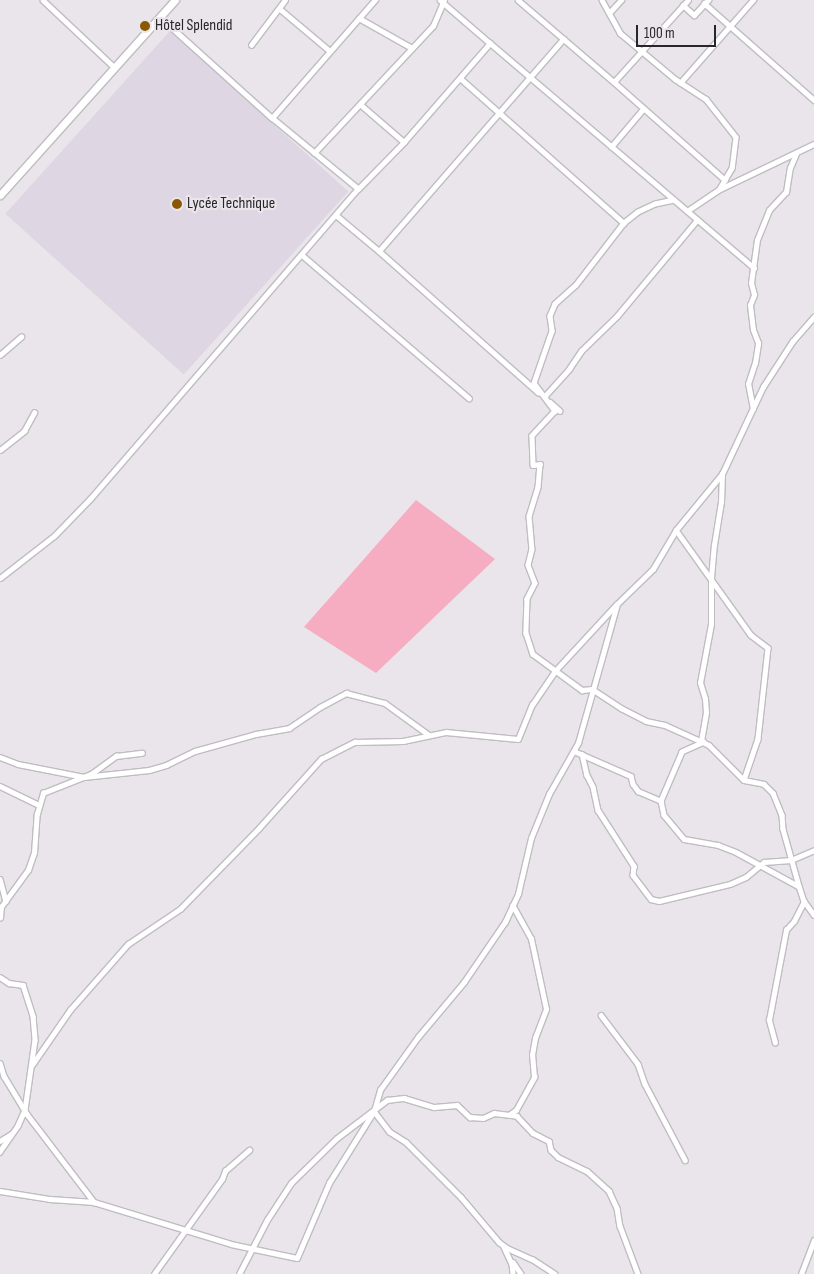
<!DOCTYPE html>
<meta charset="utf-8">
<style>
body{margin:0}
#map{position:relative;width:814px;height:1274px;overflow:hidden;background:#e9e5eb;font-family:"Sofia Sans Condensed",sans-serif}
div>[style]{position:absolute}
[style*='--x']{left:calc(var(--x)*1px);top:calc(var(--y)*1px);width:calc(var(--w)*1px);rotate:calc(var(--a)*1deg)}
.built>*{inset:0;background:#ded6e2;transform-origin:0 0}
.green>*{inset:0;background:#f6acc1}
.roads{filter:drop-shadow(1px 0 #c0bdc2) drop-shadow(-1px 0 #c0bdc2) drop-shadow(0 1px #c0bdc2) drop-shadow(0 -1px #c0bdc2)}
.street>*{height:4.5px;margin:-2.25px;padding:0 2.25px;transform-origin:2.25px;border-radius:2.25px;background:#fff}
.primary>*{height:7px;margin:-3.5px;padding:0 3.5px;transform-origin:3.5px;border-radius:3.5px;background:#fff}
.dots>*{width:14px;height:14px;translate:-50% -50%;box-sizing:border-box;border:2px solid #e9e5eb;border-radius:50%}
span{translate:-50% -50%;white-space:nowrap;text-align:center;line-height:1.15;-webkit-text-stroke:4.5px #e9e5eb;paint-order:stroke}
.poi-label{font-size:16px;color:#272628}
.left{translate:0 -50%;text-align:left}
.scale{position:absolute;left:636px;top:25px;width:80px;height:22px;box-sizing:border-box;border:2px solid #272628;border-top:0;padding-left:6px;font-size:15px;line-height:18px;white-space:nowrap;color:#272628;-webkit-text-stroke:4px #e9e5eb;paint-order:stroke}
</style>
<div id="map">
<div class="built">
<i style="left:170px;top:31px;width:240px;height:246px;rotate:42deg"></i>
</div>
<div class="green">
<i style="clip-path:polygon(416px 500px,495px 559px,376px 673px,304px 627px)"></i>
</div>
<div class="roads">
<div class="street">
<i style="--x:43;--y:0;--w:98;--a:43.3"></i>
<i style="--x:440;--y:0;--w:66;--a:40.7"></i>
<i style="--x:518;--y:0;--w:126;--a:40.5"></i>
<i style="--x:614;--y:82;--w:110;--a:-47.9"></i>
<i style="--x:602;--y:0;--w:38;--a:61"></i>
<i style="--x:620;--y:33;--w:72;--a:39.9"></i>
<i style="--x:675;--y:79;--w:37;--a:33"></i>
<i style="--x:706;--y:99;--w:48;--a:51.7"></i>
<i style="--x:736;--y:137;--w:31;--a:97"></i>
<i style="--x:732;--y:168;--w:24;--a:120"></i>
<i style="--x:704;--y:3;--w:147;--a:41.4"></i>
<i style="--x:683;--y:5;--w:15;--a:42"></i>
<i style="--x:694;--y:15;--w:21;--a:-47"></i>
<i style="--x:280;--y:9;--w:65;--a:40"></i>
<i style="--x:609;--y:13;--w:18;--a:-47"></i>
<i style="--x:160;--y:17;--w:151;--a:42"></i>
<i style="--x:272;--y:118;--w:157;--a:-48.9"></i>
<i style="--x:359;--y:18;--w:61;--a:29.5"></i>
<i style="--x:251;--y:45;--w:56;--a:-52.9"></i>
<i style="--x:460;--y:78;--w:219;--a:41.5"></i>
<i style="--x:614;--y:82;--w:148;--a:41.4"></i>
<i style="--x:680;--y:83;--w:111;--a:-48.7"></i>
<i style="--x:360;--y:104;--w:58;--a:40.8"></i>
<i style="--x:611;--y:147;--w:50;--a:-49.9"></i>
<i style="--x:314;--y:153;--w:174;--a:-46.9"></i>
<i style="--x:433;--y:26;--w:28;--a:-67"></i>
<i style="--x:358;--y:189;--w:66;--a:-45.6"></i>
<i style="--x:404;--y:142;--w:131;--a:-49"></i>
<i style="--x:490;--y:43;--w:347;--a:40.4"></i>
<i style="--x:674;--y:200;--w:19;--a:168"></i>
<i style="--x:655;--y:204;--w:19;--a:155"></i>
<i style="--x:638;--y:212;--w:18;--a:142"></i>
<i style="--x:624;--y:223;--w:78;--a:127.7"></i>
<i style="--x:576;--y:285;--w:28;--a:138"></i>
<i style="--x:555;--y:304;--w:13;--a:113"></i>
<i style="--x:550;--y:316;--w:15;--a:82"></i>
<i style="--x:552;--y:331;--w:55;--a:109.1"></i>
<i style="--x:534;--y:383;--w:35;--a:53"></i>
<i style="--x:555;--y:411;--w:34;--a:133"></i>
<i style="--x:532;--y:436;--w:29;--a:88"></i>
<i style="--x:533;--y:465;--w:7;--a:-8"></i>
<i style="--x:540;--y:464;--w:23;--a:95"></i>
<i style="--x:538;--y:487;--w:30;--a:107"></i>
<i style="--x:529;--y:516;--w:33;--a:85"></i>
<i style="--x:532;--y:549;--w:16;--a:104"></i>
<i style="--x:528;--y:565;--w:19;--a:69"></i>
<i style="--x:535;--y:583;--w:18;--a:117"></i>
<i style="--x:527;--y:599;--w:34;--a:92"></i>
<i style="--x:526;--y:633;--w:22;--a:72"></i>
<i style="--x:533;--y:654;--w:61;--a:36.3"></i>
<i style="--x:582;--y:690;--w:10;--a:-6"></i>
<i style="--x:592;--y:689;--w:35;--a:33"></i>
<i style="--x:621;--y:708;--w:28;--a:27"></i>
<i style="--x:646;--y:721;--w:19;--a:12"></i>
<i style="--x:665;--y:725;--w:48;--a:24.4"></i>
<i style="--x:709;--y:745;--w:49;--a:45"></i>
<i style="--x:744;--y:780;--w:20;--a:11"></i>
<i style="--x:764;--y:784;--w:13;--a:45"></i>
<i style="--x:773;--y:793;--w:24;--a:68"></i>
<i style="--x:782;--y:815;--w:14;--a:86"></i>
<i style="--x:783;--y:829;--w:59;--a:74.3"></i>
<i style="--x:799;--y:886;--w:16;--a:72"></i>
<i style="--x:804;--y:901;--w:17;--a:54"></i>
<i style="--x:687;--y:211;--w:40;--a:-34"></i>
<i style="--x:720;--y:189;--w:104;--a:-25.6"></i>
<i style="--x:336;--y:215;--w:56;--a:39.9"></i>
<i style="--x:379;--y:251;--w:213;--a:41.6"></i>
<i style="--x:379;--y:251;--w:281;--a:-49"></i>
<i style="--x:302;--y:255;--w:220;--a:40.6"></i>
<i style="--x:0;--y:355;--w:28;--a:-41"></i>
<i style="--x:544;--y:397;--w:38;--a:-48"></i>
<i style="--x:569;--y:369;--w:22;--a:-56"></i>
<i style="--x:581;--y:351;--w:50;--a:-44.2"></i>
<i style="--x:617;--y:316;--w:125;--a:-50.2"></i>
<i style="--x:550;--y:402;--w:13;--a:42"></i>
<i style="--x:753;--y:409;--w:25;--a:-101"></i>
<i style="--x:748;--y:384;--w:22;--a:-72"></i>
<i style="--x:755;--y:363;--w:20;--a:-81"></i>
<i style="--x:758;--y:343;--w:14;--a:-111"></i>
<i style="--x:753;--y:330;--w:25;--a:-97"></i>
<i style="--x:750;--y:305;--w:11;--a:-68"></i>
<i style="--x:754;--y:295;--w:12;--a:-104"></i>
<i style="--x:751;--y:283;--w:43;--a:-82.1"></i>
<i style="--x:757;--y:240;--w:32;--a:-68"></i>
<i style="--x:769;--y:210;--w:25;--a:-47"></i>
<i style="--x:786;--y:192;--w:24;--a:-81"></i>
<i style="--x:790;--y:168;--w:15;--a:-67"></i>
<i style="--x:0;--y:450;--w:31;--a:-38"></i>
<i style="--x:24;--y:431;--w:21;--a:-61"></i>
<i style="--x:676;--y:530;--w:129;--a:54.5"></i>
<i style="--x:751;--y:635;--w:21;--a:37"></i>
<i style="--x:768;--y:648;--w:92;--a:96.3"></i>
<i style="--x:758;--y:739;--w:43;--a:108.9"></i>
<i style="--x:0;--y:578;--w:68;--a:-37.9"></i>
<i style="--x:54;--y:536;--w:52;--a:-45.8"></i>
<i style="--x:90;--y:499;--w:410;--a:-49.2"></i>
<i style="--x:358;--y:189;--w:112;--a:-140.5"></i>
<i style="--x:701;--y:741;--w:28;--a:-80"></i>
<i style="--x:706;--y:713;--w:14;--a:-94"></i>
<i style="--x:705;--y:699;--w:17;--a:-107"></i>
<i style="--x:700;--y:683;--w:60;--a:-79.4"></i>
<i style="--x:711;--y:624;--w:46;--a:-90"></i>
<i style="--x:711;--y:578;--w:33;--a:-85"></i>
<i style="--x:714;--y:545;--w:44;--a:-80.8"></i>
<i style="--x:721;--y:502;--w:28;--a:-88"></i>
<i style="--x:704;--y:742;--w:24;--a:156"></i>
<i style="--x:682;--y:752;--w:53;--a:113.2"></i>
<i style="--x:661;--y:801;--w:14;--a:78"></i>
<i style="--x:664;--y:815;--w:31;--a:50"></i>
<i style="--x:684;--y:839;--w:35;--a:10"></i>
<i style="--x:718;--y:845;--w:19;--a:21"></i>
<i style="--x:736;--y:852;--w:71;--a:28.7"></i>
<i style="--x:574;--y:751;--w:62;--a:23.7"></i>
<i style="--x:631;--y:776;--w:8;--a:76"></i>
<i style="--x:633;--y:784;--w:9;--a:54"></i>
<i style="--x:638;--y:791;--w:25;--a:23"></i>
<i style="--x:582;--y:754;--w:22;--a:77"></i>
<i style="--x:587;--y:775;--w:13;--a:63"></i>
<i style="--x:593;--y:787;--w:24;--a:78"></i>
<i style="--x:598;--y:810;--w:67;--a:57.3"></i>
<i style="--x:634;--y:866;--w:9;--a:96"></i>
<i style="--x:633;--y:875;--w:30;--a:53"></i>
<i style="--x:651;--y:899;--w:8;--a:14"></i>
<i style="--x:659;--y:901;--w:73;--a:-13.5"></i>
<i style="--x:730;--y:884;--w:17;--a:-24"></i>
<i style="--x:746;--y:877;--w:23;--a:-40"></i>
<i style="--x:764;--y:862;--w:27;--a:-4"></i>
<i style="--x:791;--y:860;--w:25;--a:-23"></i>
<i style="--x:0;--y:757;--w:19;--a:21"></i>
<i style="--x:18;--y:764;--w:67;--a:11.1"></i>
<i style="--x:84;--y:777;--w:65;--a:-6.1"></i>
<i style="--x:149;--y:770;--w:18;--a:-16"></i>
<i style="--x:166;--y:765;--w:32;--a:-26"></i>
<i style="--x:195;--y:751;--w:63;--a:-15.6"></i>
<i style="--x:256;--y:734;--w:34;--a:-10"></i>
<i style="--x:289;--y:728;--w:37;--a:-34"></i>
<i style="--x:320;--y:707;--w:30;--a:-28"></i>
<i style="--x:346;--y:693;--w:40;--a:14.4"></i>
<i style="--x:385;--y:703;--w:54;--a:36"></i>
<i style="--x:0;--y:786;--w:43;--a:26"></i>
<i style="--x:0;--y:879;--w:23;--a:75"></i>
<i style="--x:0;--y:918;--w:11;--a:-85"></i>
<i style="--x:1;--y:907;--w:46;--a:-53.9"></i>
<i style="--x:28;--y:870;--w:18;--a:-71"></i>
<i style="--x:34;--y:853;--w:39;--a:-86"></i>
<i style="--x:37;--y:814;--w:22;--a:-74"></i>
<i style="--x:43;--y:793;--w:52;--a:-21.6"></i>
<i style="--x:91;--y:774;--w:31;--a:-36"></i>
<i style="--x:116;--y:756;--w:26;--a:-7"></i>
<i style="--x:0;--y:977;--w:11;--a:34"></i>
<i style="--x:9;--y:983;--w:14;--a:8"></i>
<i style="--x:23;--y:985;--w:33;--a:72"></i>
<i style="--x:33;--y:1016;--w:24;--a:85"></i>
<i style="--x:35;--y:1040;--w:71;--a:98.1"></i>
<i style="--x:25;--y:1110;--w:17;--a:114"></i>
<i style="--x:18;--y:1126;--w:32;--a:125"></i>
<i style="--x:601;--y:1015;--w:61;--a:52.9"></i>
<i style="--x:638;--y:1064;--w:21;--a:71"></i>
<i style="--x:645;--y:1084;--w:86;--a:62.2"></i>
<i style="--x:775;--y:1043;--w:24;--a:-105"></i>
<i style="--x:769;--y:1020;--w:92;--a:-79.3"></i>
<i style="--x:786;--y:930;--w:12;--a:-48"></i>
<i style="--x:794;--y:921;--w:22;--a:-63"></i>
<i style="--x:0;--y:1063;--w:14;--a:73"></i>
<i style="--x:4;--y:1076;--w:44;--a:58.8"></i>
<i style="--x:27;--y:1114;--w:111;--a:52.7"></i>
<i style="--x:94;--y:1202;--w:143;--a:17"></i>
<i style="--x:231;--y:1244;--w:67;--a:12"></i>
<i style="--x:297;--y:1258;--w:82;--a:-66.9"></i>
<i style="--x:329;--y:1183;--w:85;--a:-58"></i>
<i style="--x:374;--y:1111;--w:22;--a:-74"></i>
<i style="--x:380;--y:1090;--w:65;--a:-54.4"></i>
<i style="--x:418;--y:1037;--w:72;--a:-50.1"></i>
<i style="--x:464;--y:982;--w:73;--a:-55.7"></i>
<i style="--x:505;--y:922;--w:31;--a:-65"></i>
<i style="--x:518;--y:894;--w:57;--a:-76.9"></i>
<i style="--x:531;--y:838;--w:48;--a:-67.8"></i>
<i style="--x:549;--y:794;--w:59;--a:-60.4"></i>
<i style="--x:578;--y:743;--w:144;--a:-74.3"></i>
<i style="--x:617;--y:604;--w:50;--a:-44.2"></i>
<i style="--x:653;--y:569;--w:45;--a:-59.5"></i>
<i style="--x:676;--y:530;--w:72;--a:-50.6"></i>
<i style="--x:722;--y:474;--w:96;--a:-64.8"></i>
<i style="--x:763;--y:387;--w:54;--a:-57.2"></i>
<i style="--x:792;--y:342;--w:33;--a:-49"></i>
<i style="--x:32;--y:1065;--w:67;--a:-55.4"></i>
<i style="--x:70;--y:1010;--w:88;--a:-48.7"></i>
<i style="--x:128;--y:944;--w:63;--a:-33.9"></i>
<i style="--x:180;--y:909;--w:113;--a:-45.7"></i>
<i style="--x:259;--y:828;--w:93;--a:-48.1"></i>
<i style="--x:321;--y:759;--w:38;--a:-27"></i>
<i style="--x:355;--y:742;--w:48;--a:-1.2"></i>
<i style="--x:403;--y:741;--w:44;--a:-11.8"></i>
<i style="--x:446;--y:732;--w:72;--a:5.6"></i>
<i style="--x:518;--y:739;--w:37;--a:-68"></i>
<i style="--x:532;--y:705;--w:41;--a:-55.9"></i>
<i style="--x:555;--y:671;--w:90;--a:-47.3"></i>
<i style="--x:374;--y:1111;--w:26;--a:53"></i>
<i style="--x:390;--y:1132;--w:19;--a:32"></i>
<i style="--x:406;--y:1142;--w:78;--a:45"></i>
<i style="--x:461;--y:1197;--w:59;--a:49.8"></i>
<i style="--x:499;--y:1242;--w:10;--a:37"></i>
<i style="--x:507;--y:1248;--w:27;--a:24"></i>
<i style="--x:532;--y:1259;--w:27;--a:33"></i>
<i style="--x:510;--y:1114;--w:7;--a:-34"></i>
<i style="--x:516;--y:1110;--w:38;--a:-61"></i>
<i style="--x:534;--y:1077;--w:22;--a:-95"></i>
<i style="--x:532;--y:1055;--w:17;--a:-80"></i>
<i style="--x:535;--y:1038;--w:31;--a:-69"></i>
<i style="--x:546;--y:1009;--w:72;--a:-102.1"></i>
<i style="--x:531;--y:939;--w:38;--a:-119"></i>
<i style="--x:0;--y:1141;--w:13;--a:-32"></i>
<i style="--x:0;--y:1191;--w:51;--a:9.1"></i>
<i style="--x:50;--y:1199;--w:44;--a:3.9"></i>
<i style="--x:504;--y:1247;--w:19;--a:65"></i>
<i style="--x:512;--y:1264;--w:10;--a:84"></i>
<i style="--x:513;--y:1262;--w:14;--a:56"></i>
<i style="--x:154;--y:1274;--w:117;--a:-54.4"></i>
<i style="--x:222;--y:1179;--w:9;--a:-69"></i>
<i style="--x:225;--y:1171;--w:32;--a:-41"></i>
<i style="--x:239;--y:1274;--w:61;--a:-62.6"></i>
<i style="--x:267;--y:1220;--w:44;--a:-57"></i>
<i style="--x:291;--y:1183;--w:64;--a:-44.4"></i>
<i style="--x:337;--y:1138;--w:63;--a:-37.2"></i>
<i style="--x:387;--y:1100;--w:17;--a:-7"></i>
<i style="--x:404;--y:1098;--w:31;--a:17"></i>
<i style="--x:434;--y:1107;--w:23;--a:-5"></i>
<i style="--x:457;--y:1105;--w:18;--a:43"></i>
<i style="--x:470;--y:1117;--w:13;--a:4"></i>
<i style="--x:483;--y:1118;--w:12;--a:-24"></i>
<i style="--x:494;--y:1113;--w:23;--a:7"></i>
<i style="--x:517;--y:1116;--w:23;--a:47"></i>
<i style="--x:533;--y:1133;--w:18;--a:27"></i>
<i style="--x:549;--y:1141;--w:9;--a:77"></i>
<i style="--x:551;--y:1150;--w:10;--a:45"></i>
<i style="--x:558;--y:1157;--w:32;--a:26"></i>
<i style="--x:587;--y:1171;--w:30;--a:42"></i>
<i style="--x:609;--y:1191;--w:19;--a:65"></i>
<i style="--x:617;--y:1208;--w:18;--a:81"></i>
<i style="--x:620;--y:1226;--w:51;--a:69.4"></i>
<i style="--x:801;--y:1274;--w:36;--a:-69"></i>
</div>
<div class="primary">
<i style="--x:0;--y:195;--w:262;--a:-48.1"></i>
</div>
</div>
<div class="dots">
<i style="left:145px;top:26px;background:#8a5802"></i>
<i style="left:177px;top:204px;background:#8a5802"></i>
</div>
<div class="poi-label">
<span class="left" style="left:155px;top:26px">Hôtel Splendid</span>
<span class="left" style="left:187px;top:204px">Lycée Technique</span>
</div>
<div class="scale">100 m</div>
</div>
